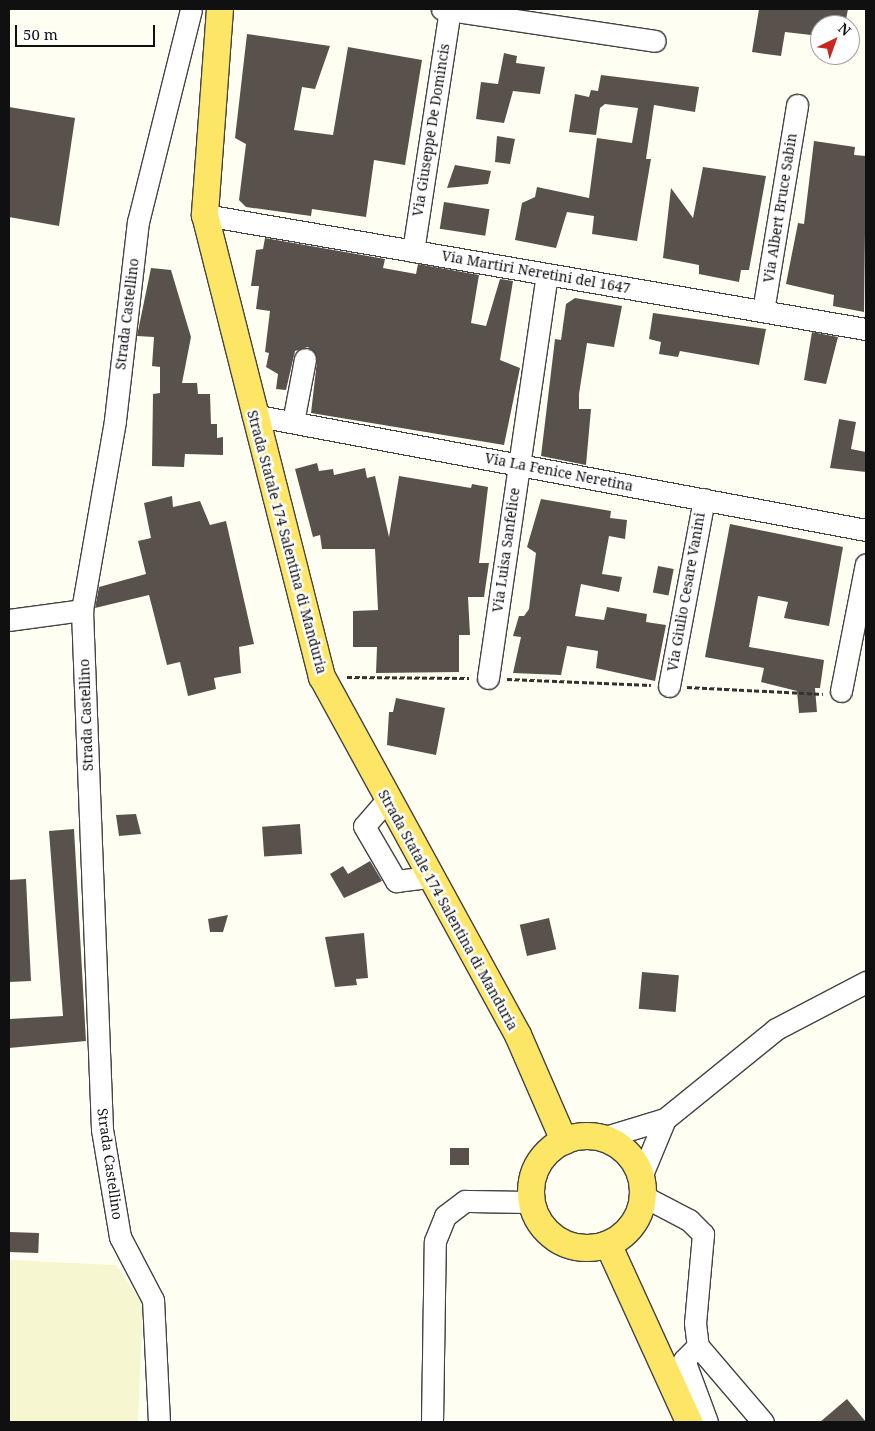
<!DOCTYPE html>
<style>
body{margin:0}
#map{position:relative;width:875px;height:1431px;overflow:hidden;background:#fffef3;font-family:"Noto Serif",serif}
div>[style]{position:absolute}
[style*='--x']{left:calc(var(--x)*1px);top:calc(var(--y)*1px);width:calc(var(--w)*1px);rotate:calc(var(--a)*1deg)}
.farmland>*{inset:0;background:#f6f7d1}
.building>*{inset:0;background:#59524c;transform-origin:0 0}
.path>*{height:3px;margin-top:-1.5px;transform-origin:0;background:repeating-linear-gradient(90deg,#323232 0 5px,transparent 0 7.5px)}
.roads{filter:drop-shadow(1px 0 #434343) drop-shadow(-1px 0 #434343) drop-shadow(0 1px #434343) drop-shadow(0 -1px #434343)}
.minor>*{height:21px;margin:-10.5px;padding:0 10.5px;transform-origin:10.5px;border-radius:10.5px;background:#fff}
.major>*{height:26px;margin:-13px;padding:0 13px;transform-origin:13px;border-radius:13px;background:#fde665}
.major>.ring{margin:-13px;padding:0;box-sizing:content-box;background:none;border:26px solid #fde665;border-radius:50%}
span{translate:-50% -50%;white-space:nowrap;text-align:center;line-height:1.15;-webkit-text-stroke:5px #fff;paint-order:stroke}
.street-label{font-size:14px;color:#101010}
.frame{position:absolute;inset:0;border:10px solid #101010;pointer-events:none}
.north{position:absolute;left:810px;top:15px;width:50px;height:50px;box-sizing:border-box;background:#fff;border:1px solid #9f9f9f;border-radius:50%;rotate:42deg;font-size:14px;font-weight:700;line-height:20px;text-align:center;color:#101010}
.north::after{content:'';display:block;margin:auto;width:18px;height:22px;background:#c72821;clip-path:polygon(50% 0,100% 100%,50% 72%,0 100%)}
.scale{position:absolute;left:15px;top:25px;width:140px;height:22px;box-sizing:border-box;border:2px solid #101010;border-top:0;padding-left:6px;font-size:15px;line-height:18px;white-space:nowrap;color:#101010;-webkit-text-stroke:4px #fff;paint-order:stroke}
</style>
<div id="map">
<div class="farmland">
<i style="clip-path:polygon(9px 1260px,116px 1265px,143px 1304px,138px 1422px,9px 1422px)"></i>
</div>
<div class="building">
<i style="clip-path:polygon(759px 9px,848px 9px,845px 25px,820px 25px,820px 36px,785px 32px,781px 56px,752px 52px)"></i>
<i style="clip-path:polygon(247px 34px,330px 46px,315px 89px,302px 87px,294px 130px,333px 135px,348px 47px,422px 60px,405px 165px,374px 160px,366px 217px,312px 209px,311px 216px,246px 207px,239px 200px,246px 144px,235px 138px)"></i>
<i style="clip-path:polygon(504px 53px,517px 56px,516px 63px,545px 67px,540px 94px,513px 91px,504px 123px,476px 119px,481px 82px,498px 84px)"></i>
<i style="clip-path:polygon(601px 75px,699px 87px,695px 112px,654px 105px,646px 159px,651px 159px,637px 241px,592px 234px,594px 216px,567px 212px,556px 248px,515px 240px,522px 203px,535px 197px,537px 187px,589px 198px,597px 138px,632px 143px,638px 108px,605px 104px,600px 108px,596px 135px,569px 132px,575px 94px,589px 97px,591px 90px,598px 91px)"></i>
<i style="clip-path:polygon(9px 107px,75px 118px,59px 226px,9px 217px)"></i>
<i style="clip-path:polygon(497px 136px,515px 139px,510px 164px,495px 162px)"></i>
<i style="clip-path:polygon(814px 141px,855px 147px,854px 155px,866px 156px,864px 312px,833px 306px,834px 295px,786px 284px,798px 223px,804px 224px)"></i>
<i style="clip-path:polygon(455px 165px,491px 171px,488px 184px,447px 188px)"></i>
<i style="clip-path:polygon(703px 167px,766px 176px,749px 270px,741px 270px,739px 282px,699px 274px,699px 265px,663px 258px,671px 188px,693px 218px)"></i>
<i style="left:444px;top:202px;width:46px;height:27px;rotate:9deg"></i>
<i style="clip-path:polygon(265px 238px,385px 259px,383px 268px,416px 274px,418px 264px,479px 275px,471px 323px,486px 326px,500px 279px,513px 281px,500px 360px,520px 368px,504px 445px,311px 413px,317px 361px,308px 347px,295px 351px,286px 390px,276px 389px,278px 374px,266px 367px,269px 353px,265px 352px,270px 311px,256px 309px,259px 286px,251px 286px,256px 250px,263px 249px)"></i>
<i style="clip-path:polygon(151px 268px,171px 270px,191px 337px,182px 383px,197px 383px,198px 394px,210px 394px,211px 424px,217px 424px,217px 438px,223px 437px,223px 455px,185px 454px,184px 467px,152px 466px,153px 394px,160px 393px,160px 367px,152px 366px,154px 337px,137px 336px)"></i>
<i style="clip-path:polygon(575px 298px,622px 306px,614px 347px,587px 343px,579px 394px,579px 409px,591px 409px,586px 465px,541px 456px,555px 339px,561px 340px,566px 304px)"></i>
<i style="clip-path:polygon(653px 313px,766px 329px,759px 365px,680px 351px,678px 357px,659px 354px,661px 342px,649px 339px)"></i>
<i style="clip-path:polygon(812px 332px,838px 337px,826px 384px,804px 380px)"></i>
<i style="clip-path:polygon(839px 419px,856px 422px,851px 449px,866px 452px,866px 472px,830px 468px)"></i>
<i style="clip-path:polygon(317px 463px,319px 471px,333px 469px,334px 475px,365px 468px,367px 478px,375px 476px,389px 537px,399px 476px,471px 488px,472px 484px,488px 487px,479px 563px,489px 563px,484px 597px,468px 597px,470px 635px,459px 635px,459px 672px,376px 673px,377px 647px,353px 647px,353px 611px,378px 610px,375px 549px,322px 549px,320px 535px,313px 537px,295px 469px)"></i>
<i style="clip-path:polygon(172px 496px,173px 507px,200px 501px,210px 525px,226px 521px,254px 644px,239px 647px,241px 673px,214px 678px,216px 689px,188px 696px,180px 662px,167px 665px,149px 595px,95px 608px,99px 587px,146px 574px,138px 541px,151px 538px,144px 503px)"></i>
<i style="clip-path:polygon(541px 499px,611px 511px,610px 518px,627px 520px,625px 539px,609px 536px,602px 574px,622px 577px,619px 592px,581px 584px,575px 616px,604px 620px,607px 607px,647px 614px,646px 622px,666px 625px,655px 681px,596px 668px,598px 651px,567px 646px,561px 675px,513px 673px,521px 637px,513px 636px,519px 616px,524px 616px,529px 609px,536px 553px,527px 547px)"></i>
<i style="clip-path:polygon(730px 524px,843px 547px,829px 626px,784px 618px,788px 602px,758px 596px,749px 647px,824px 660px,820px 688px,815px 688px,817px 712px,799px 713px,797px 691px,761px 682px,764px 668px,705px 657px)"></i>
<i style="left:658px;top:566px;width:16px;height:27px;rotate:11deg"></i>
<i style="clip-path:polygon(396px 698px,445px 708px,436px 755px,387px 745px,389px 712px,393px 712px)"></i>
<i style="clip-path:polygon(136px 814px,141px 834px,119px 836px,116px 815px)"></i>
<i style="left:300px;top:824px;width:30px;height:38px;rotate:86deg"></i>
<i style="clip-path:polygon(74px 829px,86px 1041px,9px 1048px,9px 1019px,63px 1016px,49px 831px)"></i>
<i style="clip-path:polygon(370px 861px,382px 881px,344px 898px,330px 874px,343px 866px,348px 874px)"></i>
<i style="clip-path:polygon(26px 879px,31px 981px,9px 982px,9px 880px)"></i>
<i style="clip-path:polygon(228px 915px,223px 932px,210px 932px,208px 919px)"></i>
<i style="left:549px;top:918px;width:32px;height:30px;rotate:77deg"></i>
<i style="clip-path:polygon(364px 933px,368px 978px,356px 979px,357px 985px,335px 987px,325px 937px)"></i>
<i style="left:642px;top:972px;width:37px;height:37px;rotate:5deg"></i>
<i style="left:450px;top:1148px;width:19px;height:17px"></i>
<i style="left:9px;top:1232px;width:30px;height:20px;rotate:2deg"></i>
<i style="clip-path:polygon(847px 1399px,866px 1422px,820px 1422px)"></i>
</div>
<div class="path">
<i style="--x:347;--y:677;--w:122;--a:0.5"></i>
<i style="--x:507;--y:679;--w:144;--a:2.4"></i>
<i style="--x:687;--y:687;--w:136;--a:2.9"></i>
</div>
<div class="roads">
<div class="minor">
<i style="--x:442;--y:9;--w:215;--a:8.5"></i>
<i style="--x:205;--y:215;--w:671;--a:9.79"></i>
<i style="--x:413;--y:251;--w:244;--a:-81.3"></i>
<i style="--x:763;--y:311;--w:209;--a:-80.6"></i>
<i style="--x:253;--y:415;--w:624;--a:10.63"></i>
<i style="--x:293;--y:422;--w:64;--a:-79.2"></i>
<i style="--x:9;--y:620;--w:74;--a:-7.8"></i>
<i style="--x:488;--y:678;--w:408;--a:-81.7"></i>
<i style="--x:669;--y:686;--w:190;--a:-79.4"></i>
<i style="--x:841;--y:691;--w:129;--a:-78.9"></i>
<i style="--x:386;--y:801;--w:33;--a:131"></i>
<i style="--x:364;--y:826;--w:64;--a:59.8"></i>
<i style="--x:396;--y:881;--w:32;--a:-7"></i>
<i style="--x:665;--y:1119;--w:143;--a:-39"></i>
<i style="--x:776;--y:1029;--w:102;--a:-27.6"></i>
<i style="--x:602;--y:1138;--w:66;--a:-16.8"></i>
<i style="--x:665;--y:1119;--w:63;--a:112.5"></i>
<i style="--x:643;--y:1196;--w:52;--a:27.6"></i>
<i style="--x:689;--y:1220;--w:20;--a:45"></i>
<i style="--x:703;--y:1234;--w:89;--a:95.1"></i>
<i style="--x:695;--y:1323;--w:23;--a:83"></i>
<i style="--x:698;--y:1346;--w:100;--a:49.5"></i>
<i style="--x:698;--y:1346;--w:20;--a:135"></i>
<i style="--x:684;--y:1360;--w:66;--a:69.6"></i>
<i style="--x:159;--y:1422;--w:122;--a:-92.8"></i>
<i style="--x:153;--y:1300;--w:71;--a:-117.6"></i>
<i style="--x:120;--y:1237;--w:109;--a:-99.5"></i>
<i style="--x:102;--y:1129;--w:519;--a:-92.21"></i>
<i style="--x:82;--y:610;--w:193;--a:-80.1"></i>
<i style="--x:115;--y:420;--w:199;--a:-83.4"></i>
<i style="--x:138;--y:222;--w:219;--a:-76"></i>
<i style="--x:432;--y:1422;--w:181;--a:-89.1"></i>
<i style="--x:435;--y:1241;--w:27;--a:-68"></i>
<i style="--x:445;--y:1216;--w:25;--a:-37"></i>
<i style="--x:465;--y:1201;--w:67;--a:0.9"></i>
</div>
<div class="major">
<i style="--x:220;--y:9;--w:207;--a:94.2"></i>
<i style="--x:205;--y:215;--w:477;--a:75.8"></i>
<i style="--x:322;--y:677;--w:408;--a:61.3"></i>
<i style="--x:518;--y:1035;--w:116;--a:66.5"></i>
<i class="ring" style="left:531px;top:1136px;width:86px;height:86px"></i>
<i style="--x:608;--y:1244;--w:196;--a:65.5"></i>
</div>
</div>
<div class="street-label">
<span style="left:431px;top:130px;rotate:-81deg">Via Giuseppe De Domincis</span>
<span style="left:780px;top:208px;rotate:-81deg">Via Albert Bruce Sabin</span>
<span style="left:536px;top:272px;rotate:10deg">Via Martiri Neretini del 1647</span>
<span style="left:127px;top:314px;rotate:-83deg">Strada Castellino</span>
<span style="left:559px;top:472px;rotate:11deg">Via La Fenice Neretina</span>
<span style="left:287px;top:542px;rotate:75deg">Strada Statale 174 Salentina di Manduria</span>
<span style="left:506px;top:550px;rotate:-82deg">Via Luisa Sanfelice</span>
<span style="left:686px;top:592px;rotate:-80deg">Via Giulio Cesare Vanini</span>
<span style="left:86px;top:715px;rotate:-92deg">Strada Castellino</span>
<span style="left:448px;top:910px;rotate:61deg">Strada Statale 174 Salentina di Manduria</span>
<span style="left:110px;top:1164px;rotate:82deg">Strada Castellino</span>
</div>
<div class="frame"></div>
<div class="north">N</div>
<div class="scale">50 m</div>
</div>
